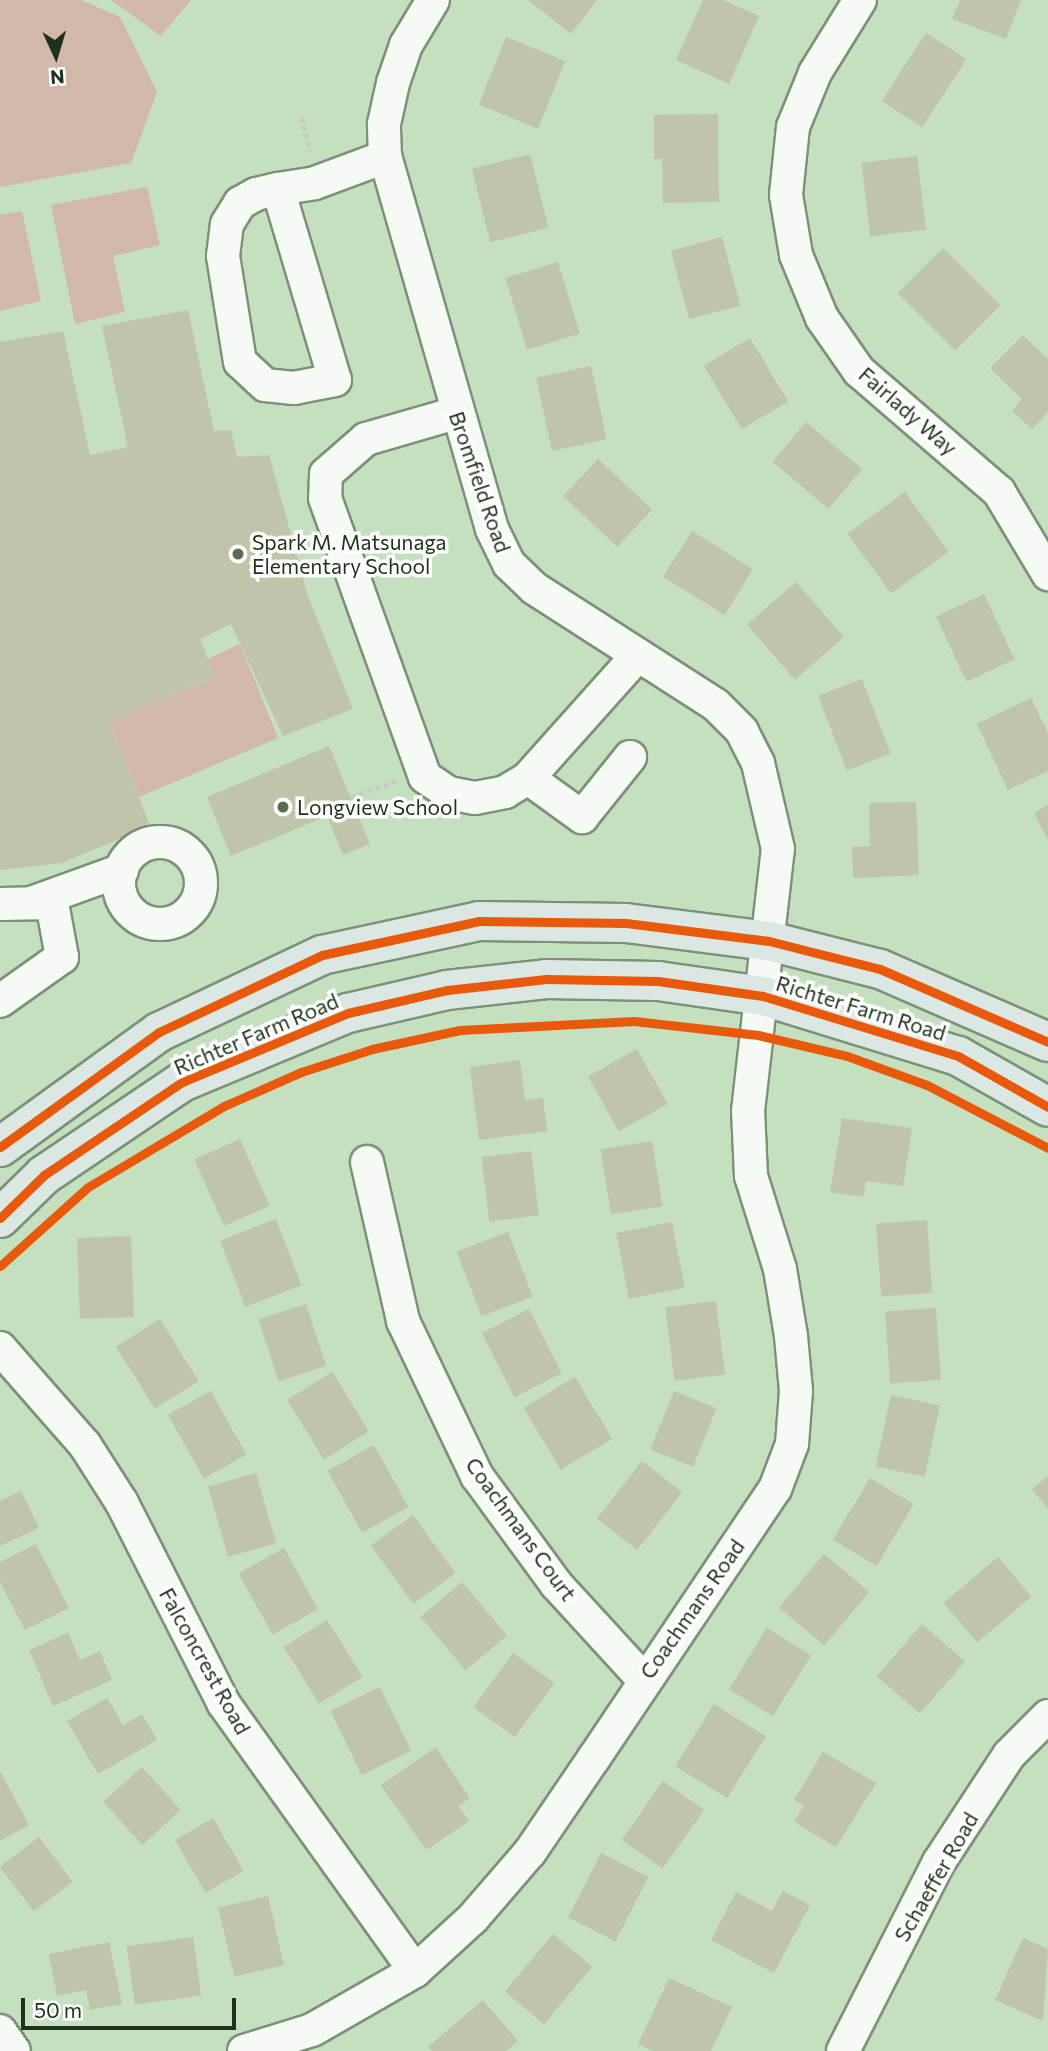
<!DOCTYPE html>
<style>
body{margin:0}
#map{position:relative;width:1048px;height:2051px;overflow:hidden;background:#c4e0be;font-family:Commissioner,sans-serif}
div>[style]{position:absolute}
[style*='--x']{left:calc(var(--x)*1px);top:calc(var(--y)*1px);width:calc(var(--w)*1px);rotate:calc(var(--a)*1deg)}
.green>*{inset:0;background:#d2b8a9}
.building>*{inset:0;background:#c0c4a9;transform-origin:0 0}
.path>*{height:4.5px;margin-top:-2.25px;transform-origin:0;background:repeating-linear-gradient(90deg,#c5cdc3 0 5px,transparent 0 8.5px)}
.roads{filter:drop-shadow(2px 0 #7c9177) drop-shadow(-2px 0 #7c9177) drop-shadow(0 2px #7c9177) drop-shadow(0 -2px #7c9177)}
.minor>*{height:32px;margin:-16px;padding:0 16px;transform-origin:16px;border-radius:16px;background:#f6faf5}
.minor>.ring{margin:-16px;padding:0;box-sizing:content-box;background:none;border:32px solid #f6faf5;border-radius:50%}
.major>*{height:38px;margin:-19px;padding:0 19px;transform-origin:19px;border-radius:19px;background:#dbe7e3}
.cycleway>*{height:9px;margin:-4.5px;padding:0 4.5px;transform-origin:4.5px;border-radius:4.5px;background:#e8590c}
.dots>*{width:19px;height:19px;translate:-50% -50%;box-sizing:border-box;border:4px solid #fefefe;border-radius:50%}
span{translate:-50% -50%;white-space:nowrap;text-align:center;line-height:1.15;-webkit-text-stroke:7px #fefefe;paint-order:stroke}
.street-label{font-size:21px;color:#1e311a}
.poi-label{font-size:21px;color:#1e311a}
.left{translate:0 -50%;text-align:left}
.north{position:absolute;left:21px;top:21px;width:70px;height:70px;-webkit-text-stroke:5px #fefefe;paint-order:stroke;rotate:176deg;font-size:19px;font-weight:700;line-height:28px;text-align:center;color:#1e311a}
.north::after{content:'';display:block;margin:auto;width:24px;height:32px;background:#1e311a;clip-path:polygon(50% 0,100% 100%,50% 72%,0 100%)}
.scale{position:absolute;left:21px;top:1998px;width:215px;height:32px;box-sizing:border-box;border:4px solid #1e311a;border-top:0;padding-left:9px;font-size:21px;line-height:24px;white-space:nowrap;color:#1e311a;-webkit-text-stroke:5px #fefefe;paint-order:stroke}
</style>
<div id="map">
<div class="green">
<i style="clip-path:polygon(0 0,81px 0,120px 17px,157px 92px,131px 163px,0 187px)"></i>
<i style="clip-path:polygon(111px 0,191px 0,161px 36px)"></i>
<i style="clip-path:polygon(147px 187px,160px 245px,113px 256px,125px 312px,75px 324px,51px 205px)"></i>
<i style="clip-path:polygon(22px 211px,41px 301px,0 311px,0 215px)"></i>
<i style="clip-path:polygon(240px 644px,278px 738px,139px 797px,109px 721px,214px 678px,208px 659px)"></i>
</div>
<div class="building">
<i style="clip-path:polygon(528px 0,597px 0,571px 34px)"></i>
<i style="clip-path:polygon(703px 0,723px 0,759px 16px,729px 84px,676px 60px)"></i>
<i style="clip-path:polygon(960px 0,1021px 0,1006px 39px,952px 19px)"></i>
<i style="left:926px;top:33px;width:48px;height:81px;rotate:33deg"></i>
<i style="left:506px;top:37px;width:64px;height:73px;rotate:22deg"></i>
<i style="clip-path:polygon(718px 114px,719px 202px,663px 203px,662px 159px,654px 159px,654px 115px)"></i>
<i style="left:530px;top:154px;width:76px;height:60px;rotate:76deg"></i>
<i style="left:917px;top:156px;width:74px;height:56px;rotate:83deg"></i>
<i style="left:722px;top:237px;width:71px;height:53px;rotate:75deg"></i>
<i style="left:943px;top:248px;width:81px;height:64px;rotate:45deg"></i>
<i style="left:558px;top:262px;width:75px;height:55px;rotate:73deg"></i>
<i style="clip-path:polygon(188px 310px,214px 431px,231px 430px,237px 457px,269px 455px,308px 596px,353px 709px,283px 736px,231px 624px,200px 639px,215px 677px,109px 721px,150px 826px,62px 863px,0 870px,0 342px,63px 331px,90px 455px,128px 447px,102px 326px)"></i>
<i style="clip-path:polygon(1023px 335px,1048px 359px,1048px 412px,1032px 429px,1012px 411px,1022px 399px,990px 368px)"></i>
<i style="left:750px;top:338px;width:74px;height:54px;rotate:59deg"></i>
<i style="left:591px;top:366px;width:75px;height:56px;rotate:78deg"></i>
<i style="left:806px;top:422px;width:73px;height:52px;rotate:40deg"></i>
<i style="left:598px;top:459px;width:74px;height:51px;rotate:43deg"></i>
<i style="left:905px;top:492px;width:74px;height:71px;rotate:54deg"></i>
<i style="left:692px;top:531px;width:72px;height:54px;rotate:32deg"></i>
<i style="left:796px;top:582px;width:73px;height:65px;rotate:49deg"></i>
<i style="left:984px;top:594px;width:72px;height:53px;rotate:65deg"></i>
<i style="left:862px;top:679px;width:80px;height:47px;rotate:69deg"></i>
<i style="clip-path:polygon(1031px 698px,1048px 733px,1048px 771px,1008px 790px,977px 724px)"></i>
<i style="clip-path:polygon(329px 746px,370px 844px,343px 855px,327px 816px,231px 856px,207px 797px)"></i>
<i style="clip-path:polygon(916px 802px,919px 875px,853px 878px,852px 847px,870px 846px,869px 803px)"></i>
<i style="clip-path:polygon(1048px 805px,1048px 840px,1034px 813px)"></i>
<i style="left:637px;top:1049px;width:63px;height:56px;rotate:61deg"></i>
<i style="clip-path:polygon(520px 1060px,525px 1100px,543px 1098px,547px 1131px,479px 1140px,470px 1067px)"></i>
<i style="clip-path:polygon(842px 1118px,912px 1128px,903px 1186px,866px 1181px,863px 1197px,830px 1192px)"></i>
<i style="left:240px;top:1139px;width:73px;height:50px;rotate:66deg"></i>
<i style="left:652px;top:1141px;width:66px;height:52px;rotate:81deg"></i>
<i style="left:531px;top:1151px;width:65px;height:50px;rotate:83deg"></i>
<i style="left:276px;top:1219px;width:71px;height:60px;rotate:69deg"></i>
<i style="left:927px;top:1220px;width:73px;height:51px;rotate:86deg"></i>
<i style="left:672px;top:1222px;width:67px;height:57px;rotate:79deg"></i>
<i style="left:508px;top:1232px;width:69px;height:55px;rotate:69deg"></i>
<i style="left:131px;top:1236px;width:81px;height:54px;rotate:88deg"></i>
<i style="left:716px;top:1301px;width:74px;height:51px;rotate:83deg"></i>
<i style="left:306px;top:1304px;width:65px;height:50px;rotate:72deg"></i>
<i style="left:936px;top:1308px;width:72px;height:51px;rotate:86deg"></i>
<i style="left:529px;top:1309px;width:72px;height:53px;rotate:63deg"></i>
<i style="left:160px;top:1319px;width:73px;height:52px;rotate:58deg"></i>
<i style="left:332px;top:1372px;width:70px;height:53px;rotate:58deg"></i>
<i style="left:575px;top:1377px;width:72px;height:60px;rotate:59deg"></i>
<i style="left:211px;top:1391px;width:73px;height:49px;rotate:61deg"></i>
<i style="left:674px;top:1391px;width:46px;height:63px;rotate:22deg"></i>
<i style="left:891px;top:1395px;width:50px;height:73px;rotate:12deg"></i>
<i style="left:374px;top:1445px;width:71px;height:53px;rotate:61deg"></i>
<i style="left:642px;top:1461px;width:51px;height:73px;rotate:38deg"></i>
<i style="left:256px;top:1473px;width:73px;height:50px;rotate:74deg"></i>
<i style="clip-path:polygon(1048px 1476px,1048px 1509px,1032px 1489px)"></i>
<i style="left:870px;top:1478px;width:51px;height:72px;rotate:31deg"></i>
<i style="clip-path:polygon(21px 1491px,39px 1528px,0 1546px,0 1501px)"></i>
<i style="left:413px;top:1515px;width:72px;height:52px;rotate:54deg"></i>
<i style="clip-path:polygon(36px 1544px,69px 1608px,25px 1630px,0 1582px,0 1562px)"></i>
<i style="left:284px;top:1548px;width:70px;height:52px;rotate:61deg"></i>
<i style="left:824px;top:1554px;width:59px;height:70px;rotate:40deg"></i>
<i style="left:998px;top:1557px;width:52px;height:71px;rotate:50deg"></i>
<i style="left:462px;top:1582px;width:70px;height:54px;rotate:50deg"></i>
<i style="left:327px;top:1620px;width:67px;height:51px;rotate:58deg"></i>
<i style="left:922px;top:1624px;width:57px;height:69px;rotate:41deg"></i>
<i style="left:767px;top:1628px;width:52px;height:72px;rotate:32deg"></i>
<i style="clip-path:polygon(68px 1633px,80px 1660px,100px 1651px,112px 1680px,53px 1706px,29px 1650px)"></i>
<i style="left:513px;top:1653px;width:51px;height:67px;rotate:36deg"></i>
<i style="left:380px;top:1687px;width:71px;height:55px;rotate:64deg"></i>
<i style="clip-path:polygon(107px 1698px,123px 1725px,142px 1714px,157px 1740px,98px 1774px,67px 1721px)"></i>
<i style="left:714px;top:1704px;width:61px;height:73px;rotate:32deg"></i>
<i style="clip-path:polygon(436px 1747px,470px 1798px,458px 1806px,469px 1821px,426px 1850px,381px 1785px)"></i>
<i style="clip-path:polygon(823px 1752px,876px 1783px,836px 1847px,794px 1822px,804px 1805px,794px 1800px)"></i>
<i style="left:142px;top:1767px;width:58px;height:52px;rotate:48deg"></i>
<i style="clip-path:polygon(0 1771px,29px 1825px,0 1841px)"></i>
<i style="left:663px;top:1781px;width:50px;height:72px;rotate:35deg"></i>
<i style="left:213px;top:1818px;width:61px;height:44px;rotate:60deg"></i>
<i style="left:39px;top:1837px;width:56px;height:49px;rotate:53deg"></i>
<i style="left:601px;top:1853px;width:53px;height:72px;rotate:27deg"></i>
<i style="clip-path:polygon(783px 1891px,810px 1905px,774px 1973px,711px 1940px,736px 1892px,772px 1911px)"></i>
<i style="left:268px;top:1896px;width:71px;height:51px;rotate:77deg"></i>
<i style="left:553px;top:1934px;width:51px;height:75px;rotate:40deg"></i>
<i style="left:193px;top:1937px;width:59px;height:67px;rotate:82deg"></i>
<i style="clip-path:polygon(1023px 1938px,1048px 1949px,1043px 2021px,995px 2000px)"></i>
<i style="clip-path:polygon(109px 1942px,122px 2004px,90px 2010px,86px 1990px,57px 1996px,49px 1954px)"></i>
<i style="clip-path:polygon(669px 1978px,732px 2007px,711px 2051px,653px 2051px,638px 2044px)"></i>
<i style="clip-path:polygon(483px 2000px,518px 2041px,506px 2051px,432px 2051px,428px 2047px)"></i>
</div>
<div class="path">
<i style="--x:302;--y:117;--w:36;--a:77"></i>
<i style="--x:351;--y:797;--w:48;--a:-19.6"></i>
</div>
<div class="roads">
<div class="minor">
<i style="--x:860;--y:0;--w:86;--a:121.7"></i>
<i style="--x:815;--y:73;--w:58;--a:112.2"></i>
<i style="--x:793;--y:127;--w:68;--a:95.9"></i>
<i style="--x:786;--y:195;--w:61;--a:80.5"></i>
<i style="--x:796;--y:255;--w:68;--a:67.6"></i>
<i style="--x:822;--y:318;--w:65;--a:55.1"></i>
<i style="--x:859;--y:371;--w:185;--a:40.8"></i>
<i style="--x:999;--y:492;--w:96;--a:59.1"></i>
<i style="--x:278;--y:189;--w:199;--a:73.4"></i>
<i style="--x:335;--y:380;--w:42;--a:169"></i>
<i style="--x:294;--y:388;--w:29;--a:-174"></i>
<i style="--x:265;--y:385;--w:34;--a:-137"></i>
<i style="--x:240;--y:362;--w:107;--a:-99.1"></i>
<i style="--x:223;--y:256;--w:32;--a:-83"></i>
<i style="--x:227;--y:224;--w:25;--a:-58"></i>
<i style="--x:240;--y:203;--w:18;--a:-29"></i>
<i style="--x:256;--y:194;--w:23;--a:-13"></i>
<i style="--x:278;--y:189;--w:37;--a:-9"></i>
<i style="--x:315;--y:183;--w:75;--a:-20.4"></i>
<i style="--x:456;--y:413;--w:94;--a:163.9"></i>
<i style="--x:366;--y:439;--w:53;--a:138.8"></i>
<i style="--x:326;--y:474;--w:24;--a:92"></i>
<i style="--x:325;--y:498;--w:296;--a:70.3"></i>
<i style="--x:425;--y:777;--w:29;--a:34"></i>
<i style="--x:449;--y:793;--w:26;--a:11"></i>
<i style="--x:475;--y:798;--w:31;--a:-11"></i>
<i style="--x:505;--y:792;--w:27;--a:-31"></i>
<i style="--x:528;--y:778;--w:165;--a:-48.2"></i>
<i style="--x:528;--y:778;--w:67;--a:35.8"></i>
<i style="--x:582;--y:817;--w:77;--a:-51.3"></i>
<i class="ring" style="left:119px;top:842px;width:50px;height:50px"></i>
<i style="--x:31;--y:903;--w:97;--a:-19.9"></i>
<i style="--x:0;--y:904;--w:52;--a:-1.1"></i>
<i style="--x:52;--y:903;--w:55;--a:79.5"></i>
<i style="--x:62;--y:957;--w:76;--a:144.6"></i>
<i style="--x:367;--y:1162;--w:163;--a:77.2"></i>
<i style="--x:403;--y:1321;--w:172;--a:64.5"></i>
<i style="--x:477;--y:1476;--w:134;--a:53.8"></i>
<i style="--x:556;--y:1584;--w:129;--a:47.5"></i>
<i style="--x:0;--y:1348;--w:129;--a:48.8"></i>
<i style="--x:85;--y:1445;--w:69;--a:57.5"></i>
<i style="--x:122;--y:1503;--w:225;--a:63.1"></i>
<i style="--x:224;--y:1704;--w:328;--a:54.4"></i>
<i style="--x:0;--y:2031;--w:24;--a:55"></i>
<i style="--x:244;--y:2051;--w:71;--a:-17.2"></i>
<i style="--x:312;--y:2030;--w:119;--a:-29.8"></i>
<i style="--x:415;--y:1971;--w:79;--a:-42.4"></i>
<i style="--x:473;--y:1918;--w:87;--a:-49.2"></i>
<i style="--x:530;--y:1852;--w:114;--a:-55.8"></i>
<i style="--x:594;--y:1758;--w:324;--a:-56.1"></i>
<i style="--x:775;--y:1489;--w:48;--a:-69.3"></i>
<i style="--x:792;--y:1444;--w:53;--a:-85.7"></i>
<i style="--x:796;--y:1391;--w:55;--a:-95.2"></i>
<i style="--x:791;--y:1336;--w:68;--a:-99.3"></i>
<i style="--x:780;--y:1269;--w:97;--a:-107.3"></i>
<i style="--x:751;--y:1176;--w:65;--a:-92.6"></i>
<i style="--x:748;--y:1111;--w:264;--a:-83.5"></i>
<i style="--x:778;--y:849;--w:88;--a:-103.1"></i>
<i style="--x:758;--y:763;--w:36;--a:-117"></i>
<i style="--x:742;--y:731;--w:37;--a:-135"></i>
<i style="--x:716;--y:705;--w:216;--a:-147.3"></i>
<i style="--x:534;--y:588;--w:35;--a:-136"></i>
<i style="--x:509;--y:564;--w:39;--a:-116"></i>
<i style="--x:492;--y:529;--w:387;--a:-106"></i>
<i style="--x:385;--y:157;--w:33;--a:-92"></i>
<i style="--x:384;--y:124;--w:42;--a:-77.6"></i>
<i style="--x:393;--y:83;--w:40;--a:-71.1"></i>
<i style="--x:406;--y:45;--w:52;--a:-59"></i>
<i style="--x:843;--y:2051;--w:212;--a:-63.1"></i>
<i style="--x:939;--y:1862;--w:128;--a:-56.8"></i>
<i style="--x:1009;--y:1755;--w:55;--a:-45"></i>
</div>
<div class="major">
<i style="--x:0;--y:1147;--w:196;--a:-35.9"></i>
<i style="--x:159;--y:1032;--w:180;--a:-25.3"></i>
<i style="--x:322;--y:955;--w:161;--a:-12.2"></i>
<i style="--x:479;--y:921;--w:147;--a:0.8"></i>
<i style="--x:626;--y:923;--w:144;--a:7.2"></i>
<i style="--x:769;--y:941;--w:114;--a:14.2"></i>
<i style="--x:880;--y:969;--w:183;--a:23.5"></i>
<i style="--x:0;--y:1218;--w:62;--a:-44.3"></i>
<i style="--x:44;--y:1175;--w:166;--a:-34"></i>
<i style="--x:182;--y:1082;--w:180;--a:-22.6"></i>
<i style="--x:348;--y:1013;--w:102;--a:-13.1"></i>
<i style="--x:447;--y:990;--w:100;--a:-6.3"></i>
<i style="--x:546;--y:979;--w:112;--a:1"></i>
<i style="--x:658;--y:981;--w:106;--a:8.1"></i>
<i style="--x:763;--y:996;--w:204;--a:17.1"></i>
<i style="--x:958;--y:1056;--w:103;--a:29.5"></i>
</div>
</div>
<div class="cycleway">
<i style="--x:0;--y:1147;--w:196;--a:-35.9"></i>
<i style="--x:159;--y:1032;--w:180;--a:-25.3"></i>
<i style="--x:322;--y:955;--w:161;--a:-12.2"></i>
<i style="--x:479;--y:921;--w:147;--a:0.8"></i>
<i style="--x:626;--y:923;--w:144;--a:7.2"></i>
<i style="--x:769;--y:941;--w:114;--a:14.2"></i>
<i style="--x:880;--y:969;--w:183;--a:23.5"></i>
<i style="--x:0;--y:1218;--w:62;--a:-44.3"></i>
<i style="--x:44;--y:1175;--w:166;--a:-34"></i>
<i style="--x:182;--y:1082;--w:180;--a:-22.6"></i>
<i style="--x:348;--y:1013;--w:102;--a:-13.1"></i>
<i style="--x:447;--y:990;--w:100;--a:-6.3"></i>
<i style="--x:546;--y:979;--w:112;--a:1"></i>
<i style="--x:658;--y:981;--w:106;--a:8.1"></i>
<i style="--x:763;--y:996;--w:204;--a:17.1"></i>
<i style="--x:958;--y:1056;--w:103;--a:29.5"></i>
<i style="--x:0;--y:1266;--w:118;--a:-41.9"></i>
<i style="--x:88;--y:1187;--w:158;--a:-30.8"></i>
<i style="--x:224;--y:1106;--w:84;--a:-23.8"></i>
<i style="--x:301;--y:1072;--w:75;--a:-17.9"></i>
<i style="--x:372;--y:1049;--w:90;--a:-12.2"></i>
<i style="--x:460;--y:1030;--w:174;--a:-3"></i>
<i style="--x:634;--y:1021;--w:125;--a:6.4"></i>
<i style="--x:758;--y:1035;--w:91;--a:13.3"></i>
<i style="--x:847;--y:1056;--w:85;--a:19.9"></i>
<i style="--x:927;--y:1085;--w:136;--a:27.5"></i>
</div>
<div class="dots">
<i style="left:238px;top:554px;background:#586e53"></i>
<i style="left:283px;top:807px;background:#586e53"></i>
</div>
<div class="street-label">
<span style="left:908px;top:411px;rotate:41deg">Fairlady Way</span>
<span style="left:480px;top:482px;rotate:71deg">Bromfield Road</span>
<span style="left:861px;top:1008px;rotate:17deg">Richter Farm Road</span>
<span style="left:256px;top:1034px;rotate:-23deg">Richter Farm Road</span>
<span style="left:521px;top:1529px;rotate:54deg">Coachmans Court</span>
<span style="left:692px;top:1609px;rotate:-55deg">Coachmans Road</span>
<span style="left:205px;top:1661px;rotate:61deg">Falconcrest Road</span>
<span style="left:936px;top:1877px;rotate:-60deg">Schaeffer Road</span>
</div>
<div class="poi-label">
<span class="left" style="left:252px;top:554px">Spark M. Matsunaga<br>Elementary School</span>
<span class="left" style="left:297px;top:807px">Longview School</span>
</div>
<div class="north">N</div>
<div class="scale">50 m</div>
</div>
